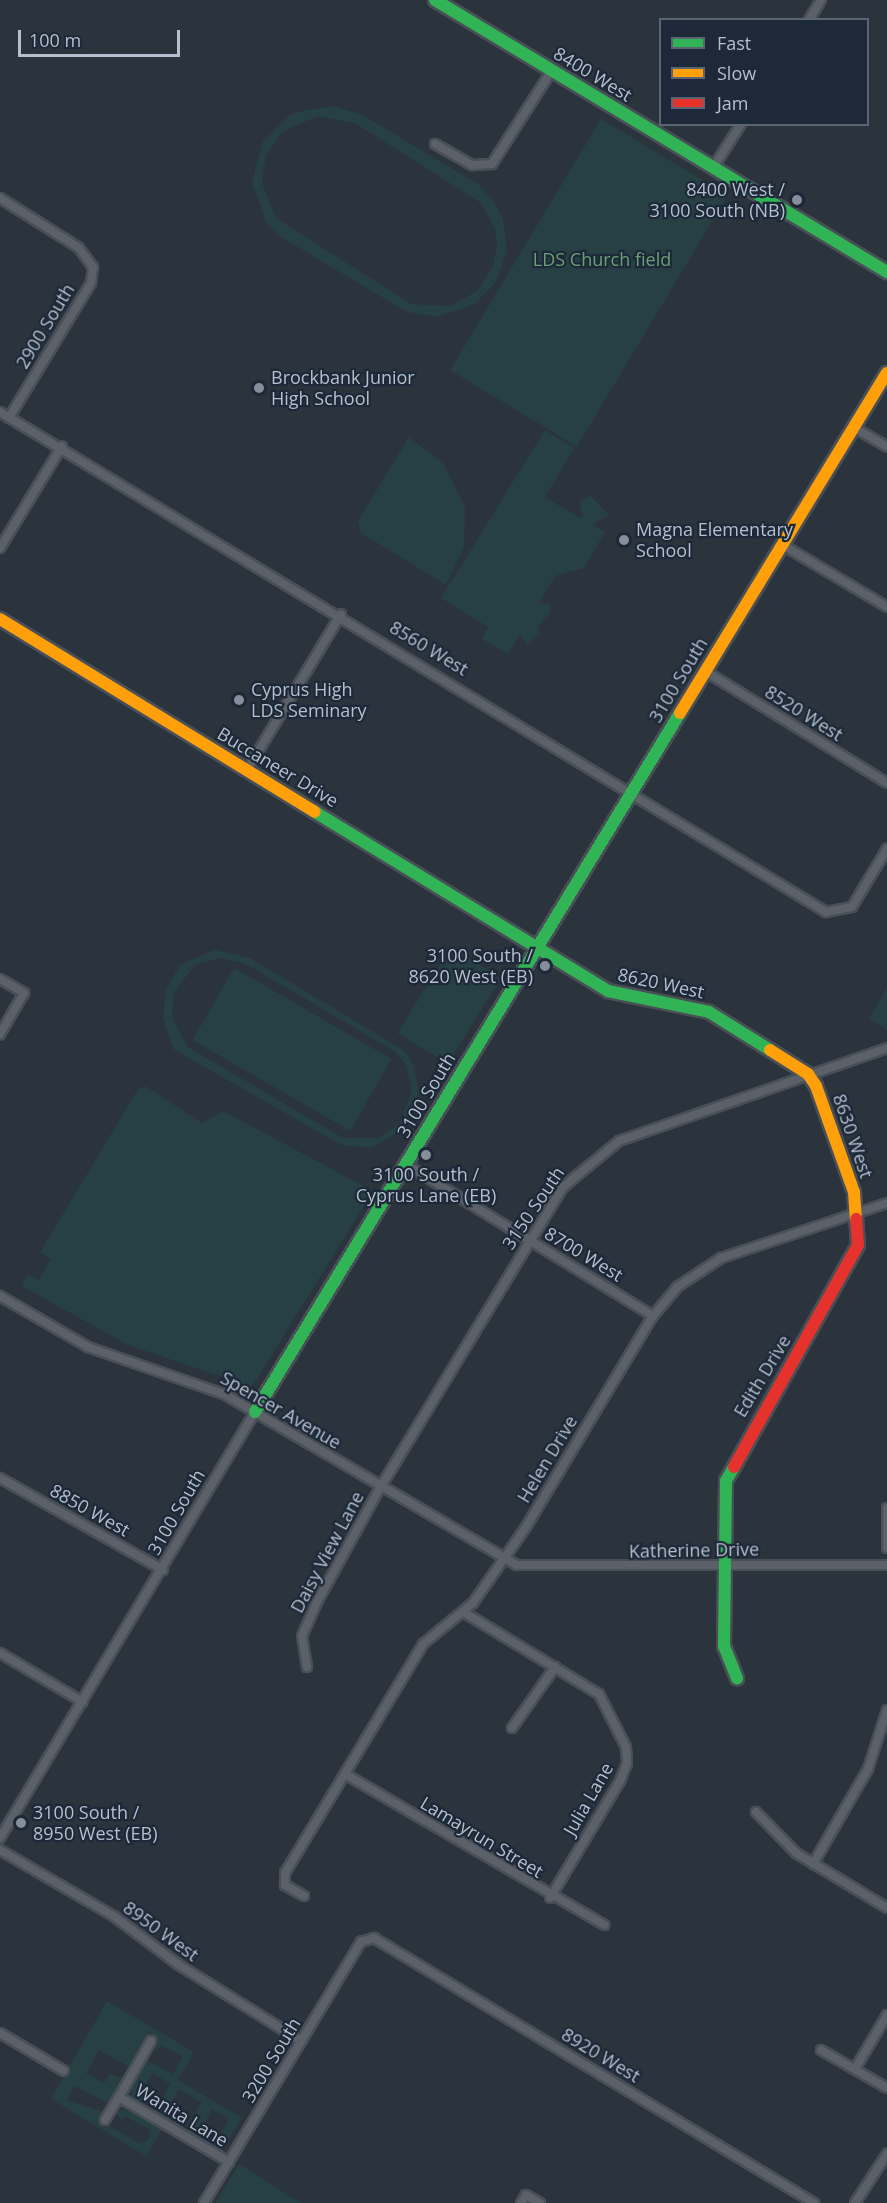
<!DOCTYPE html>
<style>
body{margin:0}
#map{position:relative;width:887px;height:2203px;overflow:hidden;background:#2b333c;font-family:"Open Sans",sans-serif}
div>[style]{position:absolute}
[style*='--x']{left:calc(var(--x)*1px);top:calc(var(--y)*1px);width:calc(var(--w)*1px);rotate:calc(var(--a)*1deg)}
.green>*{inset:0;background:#274044;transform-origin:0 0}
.roads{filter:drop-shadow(2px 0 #494f56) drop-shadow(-2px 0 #494f56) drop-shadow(0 2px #494f56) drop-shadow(0 -2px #494f56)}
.street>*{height:8px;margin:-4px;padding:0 4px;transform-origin:4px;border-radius:4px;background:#5c6169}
.fast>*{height:12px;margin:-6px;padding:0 6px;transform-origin:6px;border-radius:6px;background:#30b455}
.slow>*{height:12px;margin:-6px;padding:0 6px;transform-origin:6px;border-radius:6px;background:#ff9f0a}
.jam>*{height:12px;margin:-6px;padding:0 6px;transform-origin:6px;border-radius:6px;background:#e5322d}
.dots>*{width:16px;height:16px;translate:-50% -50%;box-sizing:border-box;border:3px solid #1d2938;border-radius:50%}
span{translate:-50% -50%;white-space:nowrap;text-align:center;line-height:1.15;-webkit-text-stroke:4.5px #1d2938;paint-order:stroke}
.street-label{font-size:18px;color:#b5bfcd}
.poi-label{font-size:18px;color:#b5bfcd}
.right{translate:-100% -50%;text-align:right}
.left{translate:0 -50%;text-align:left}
.park-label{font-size:18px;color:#6aa075}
.legend{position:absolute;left:659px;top:18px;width:210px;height:108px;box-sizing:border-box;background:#1d2938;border:2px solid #5a6574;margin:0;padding:8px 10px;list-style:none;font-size:18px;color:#b5bfcd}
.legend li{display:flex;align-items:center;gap:12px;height:30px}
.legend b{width:30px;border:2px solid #5a6574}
.scale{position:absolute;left:18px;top:30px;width:162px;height:27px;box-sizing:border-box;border:3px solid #b5bfcd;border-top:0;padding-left:8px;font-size:18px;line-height:21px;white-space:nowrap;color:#b5bfcd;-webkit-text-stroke:4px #1d2938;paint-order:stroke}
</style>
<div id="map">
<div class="green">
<i style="clip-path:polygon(evenodd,332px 106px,361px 114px,478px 184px,493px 200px,503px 219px,507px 251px,496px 282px,475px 304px,437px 317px,407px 312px,281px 237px,266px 222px,252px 182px,263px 141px,292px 113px,332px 106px,318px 116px,355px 123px,481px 203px,495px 228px,497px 247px,493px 266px,477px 291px,451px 306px,411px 304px,276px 218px,262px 183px,266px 155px,283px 131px,318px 116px)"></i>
<i style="left:601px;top:119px;width:148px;height:293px;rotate:31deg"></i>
<i style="clip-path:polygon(545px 430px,574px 448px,545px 497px,582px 519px,580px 500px,591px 496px,609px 515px,593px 525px,605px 532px,584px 568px,555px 576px,539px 603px,549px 604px,551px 612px,537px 627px,541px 633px,527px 645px,520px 634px,508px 654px,482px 639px,488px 627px,441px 598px)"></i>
<i style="clip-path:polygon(409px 437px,443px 463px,465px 507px,464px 547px,446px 585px,361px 533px,358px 521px)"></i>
<i style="left:451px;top:947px;width:59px;height:101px;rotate:32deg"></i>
<i style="clip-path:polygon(evenodd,215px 950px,250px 958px,405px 1051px,414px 1066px,419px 1093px,405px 1128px,371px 1148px,341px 1145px,173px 1049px,163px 1018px,166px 988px,181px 964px,215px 950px,221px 958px,246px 964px,394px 1051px,406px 1065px,412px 1090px,400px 1123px,378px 1138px,343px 1138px,188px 1047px,172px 1018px,174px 992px,195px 965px,221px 958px)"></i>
<i style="left:234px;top:968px;width:182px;height:83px;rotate:30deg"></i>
<i style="clip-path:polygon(887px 988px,887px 1029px,869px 1019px)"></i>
<i style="clip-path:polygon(145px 1086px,202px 1123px,223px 1111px,373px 1191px,252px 1387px,128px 1345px,22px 1286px,27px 1274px,39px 1280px,51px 1259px,40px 1252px,138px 1089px)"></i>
<i style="clip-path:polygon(107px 2001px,194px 2052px,178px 2080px,242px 2118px,221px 2152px,215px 2145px,229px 2119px,212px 2109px,202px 2129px,209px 2134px,206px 2140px,186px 2131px,201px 2102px,179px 2089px,170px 2104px,179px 2110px,178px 2123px,154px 2112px,170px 2084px,153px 2073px,144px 2086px,143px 2093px,150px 2097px,146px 2104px,132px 2097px,131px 2087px,146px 2060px,173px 2074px,183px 2056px,162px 2046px,154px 2051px,158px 2043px,153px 2035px,148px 2036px,130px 2067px,99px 2050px,86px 2073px,104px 2083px,110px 2074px,123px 2078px,108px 2103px,74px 2086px,66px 2100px,101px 2111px,99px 2120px,141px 2144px,149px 2139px,150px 2130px,125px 2116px,122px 2121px,116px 2112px,129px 2109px,162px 2129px,146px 2156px,51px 2099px)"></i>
<i style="clip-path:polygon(239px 2164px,301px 2203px,215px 2203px)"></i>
</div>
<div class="roads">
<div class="street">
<i style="--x:809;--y:20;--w:23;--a:-59"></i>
<i style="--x:435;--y:144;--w:43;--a:29.6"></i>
<i style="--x:472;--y:165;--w:20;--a:-3"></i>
<i style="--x:492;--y:164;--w:112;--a:-57.4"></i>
<i style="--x:713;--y:168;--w:52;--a:-57.5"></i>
<i style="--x:0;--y:198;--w:93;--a:32.3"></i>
<i style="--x:79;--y:248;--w:24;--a:54"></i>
<i style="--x:93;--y:267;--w:16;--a:97"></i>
<i style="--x:91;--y:283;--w:158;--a:121.3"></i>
<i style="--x:0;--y:412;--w:966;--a:31.19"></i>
<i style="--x:826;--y:912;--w:26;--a:-11"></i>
<i style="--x:852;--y:907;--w:68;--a:-58.9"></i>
<i style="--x:853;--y:427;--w:39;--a:30"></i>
<i style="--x:781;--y:544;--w:123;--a:30.7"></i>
<i style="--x:0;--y:548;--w:119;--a:-58.7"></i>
<i style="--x:705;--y:671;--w:214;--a:31.6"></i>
<i style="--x:247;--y:770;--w:182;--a:-58.9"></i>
<i style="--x:0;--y:979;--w:28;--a:30"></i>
<i style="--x:24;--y:993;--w:48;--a:120.3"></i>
<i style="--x:405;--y:1164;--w:291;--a:31.5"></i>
<i style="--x:0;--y:1296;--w:102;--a:30.1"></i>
<i style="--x:88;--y:1347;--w:144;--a:19.1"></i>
<i style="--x:224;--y:1394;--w:339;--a:30.3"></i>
<i style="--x:517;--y:1565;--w:370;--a:0"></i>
<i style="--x:0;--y:1478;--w:187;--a:29.4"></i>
<i style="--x:887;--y:1508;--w:40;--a:90"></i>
<i style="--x:465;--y:1613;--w:157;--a:31.2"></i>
<i style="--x:599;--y:1694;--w:59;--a:63"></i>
<i style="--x:626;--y:1747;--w:16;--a:86"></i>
<i style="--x:627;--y:1763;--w:19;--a:111"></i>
<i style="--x:620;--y:1781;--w:136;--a:120.9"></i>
<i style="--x:0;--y:1653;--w:96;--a:30.6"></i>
<i style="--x:307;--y:1667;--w:31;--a:-99"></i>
<i style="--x:302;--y:1636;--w:37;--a:-66"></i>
<i style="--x:317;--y:1602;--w:130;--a:-61.1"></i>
<i style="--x:380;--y:1488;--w:352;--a:-58.7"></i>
<i style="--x:563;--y:1187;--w:72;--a:-39.4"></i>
<i style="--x:619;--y:1141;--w:284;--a:-19.1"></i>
<i style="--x:512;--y:1728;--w:75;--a:-54.8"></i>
<i style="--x:345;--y:1774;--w:300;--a:30.2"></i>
<i style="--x:756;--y:1812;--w:57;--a:45.7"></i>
<i style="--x:796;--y:1853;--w:106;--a:31.1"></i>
<i style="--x:0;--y:1838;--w:496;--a:-59.1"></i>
<i style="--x:0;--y:1850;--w:133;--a:30.2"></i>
<i style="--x:115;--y:1917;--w:80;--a:36.9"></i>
<i style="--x:179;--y:1965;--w:144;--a:31.9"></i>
<i style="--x:813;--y:1864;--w:110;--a:-59.9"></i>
<i style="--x:868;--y:1769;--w:62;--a:-72.1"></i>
<i style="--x:304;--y:1896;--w:22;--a:-150"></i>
<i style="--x:285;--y:1885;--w:12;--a:-90"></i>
<i style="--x:285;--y:1873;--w:267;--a:-58.9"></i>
<i style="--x:423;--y:1644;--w:65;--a:-39.4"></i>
<i style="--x:473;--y:1603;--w:93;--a:-55.1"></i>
<i style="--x:526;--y:1527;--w:246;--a:-59"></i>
<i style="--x:653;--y:1316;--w:38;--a:-50"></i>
<i style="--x:677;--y:1287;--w:53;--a:-33.4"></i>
<i style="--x:721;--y:1258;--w:175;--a:-18.3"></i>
<i style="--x:0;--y:2033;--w:74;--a:30.7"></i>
<i style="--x:151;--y:2041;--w:64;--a:119.7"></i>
<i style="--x:119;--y:2097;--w:128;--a:30.6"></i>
<i style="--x:821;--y:2050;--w:76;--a:29.9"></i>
<i style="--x:855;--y:2069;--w:63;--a:-59.3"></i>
<i style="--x:105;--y:2120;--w:27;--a:-59"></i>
<i style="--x:204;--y:2203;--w:305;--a:-59"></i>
<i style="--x:361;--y:1942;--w:14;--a:-17"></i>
<i style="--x:374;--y:1938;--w:514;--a:31.06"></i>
<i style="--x:521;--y:2203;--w:9;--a:-58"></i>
<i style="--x:526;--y:2195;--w:16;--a:30"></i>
<i style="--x:855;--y:2203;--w:59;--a:-56.9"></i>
</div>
<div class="fast">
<i style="--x:435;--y:0;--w:528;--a:31.04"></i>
<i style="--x:315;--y:812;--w:343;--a:31.4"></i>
<i style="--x:608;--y:991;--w:103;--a:11.7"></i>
<i style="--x:709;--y:1012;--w:72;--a:31.9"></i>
<i style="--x:255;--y:1412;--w:818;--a:-58.7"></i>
<i style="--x:734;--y:1467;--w:16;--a:120"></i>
<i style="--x:726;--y:1481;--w:165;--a:90.7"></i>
<i style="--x:724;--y:1646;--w:35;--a:68"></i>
</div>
<div class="slow">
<i style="--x:0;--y:619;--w:369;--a:31.5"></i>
<i style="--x:680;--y:713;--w:398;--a:-58.7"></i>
<i style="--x:770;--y:1050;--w:45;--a:32.3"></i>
<i style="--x:808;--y:1074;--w:14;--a:56"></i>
<i style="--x:816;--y:1086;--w:113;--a:70.3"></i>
<i style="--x:854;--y:1192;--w:27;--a:86"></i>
</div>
<div class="jam">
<i style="--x:734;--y:1467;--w:254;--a:-60.8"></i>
<i style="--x:858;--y:1245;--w:26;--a:-94"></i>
</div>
</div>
<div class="dots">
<i style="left:797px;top:200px;background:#858e9a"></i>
<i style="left:259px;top:388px;background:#858e9a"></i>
<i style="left:624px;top:540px;background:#858e9a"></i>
<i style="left:239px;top:700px;background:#858e9a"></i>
<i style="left:545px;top:966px;background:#858e9a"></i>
<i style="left:426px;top:1155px;background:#858e9a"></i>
<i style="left:21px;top:1823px;background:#858e9a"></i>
</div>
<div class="street-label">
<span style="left:593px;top:74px;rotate:31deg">8400 West</span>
<span style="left:45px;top:326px;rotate:-59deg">2900 South</span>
<span style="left:429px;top:648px;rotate:31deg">8560 West</span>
<span style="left:678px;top:680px;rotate:-59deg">3100 South</span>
<span style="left:804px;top:713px;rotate:32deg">8520 West</span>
<span style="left:278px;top:767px;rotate:31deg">Buccaneer Drive</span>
<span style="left:661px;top:983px;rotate:12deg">8620 West</span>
<span style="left:426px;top:1095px;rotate:-59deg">3100 South</span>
<span style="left:853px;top:1136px;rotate:71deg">8630 West</span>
<span style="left:533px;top:1208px;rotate:-56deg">3150 South</span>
<span style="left:584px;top:1254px;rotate:31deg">8700 West</span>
<span style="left:762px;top:1376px;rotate:-59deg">Edith Drive</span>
<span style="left:281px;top:1410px;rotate:30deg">Spencer Avenue</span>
<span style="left:547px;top:1459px;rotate:-59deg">Helen Drive</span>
<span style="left:90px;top:1510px;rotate:29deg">8850 West</span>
<span style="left:176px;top:1512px;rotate:-60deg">3100 South</span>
<span style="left:694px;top:1550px;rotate:-1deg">Katherine Drive</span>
<span style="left:327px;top:1552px;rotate:-62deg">Daisy View Lane</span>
<span style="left:588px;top:1799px;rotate:-60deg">Julia Lane</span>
<span style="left:482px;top:1837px;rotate:31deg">Lamayrun Street</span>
<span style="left:161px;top:1931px;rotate:36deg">8950 West</span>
<span style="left:601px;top:2055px;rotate:31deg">8920 West</span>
<span style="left:271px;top:2060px;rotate:-59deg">3200 South</span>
<span style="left:182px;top:2115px;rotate:31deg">Wanita Lane</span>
</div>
<div class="poi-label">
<span class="right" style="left:785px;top:200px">8400 West /<br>3100 South (NB)</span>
<span class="left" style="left:271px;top:388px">Brockbank Junior<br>High School</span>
<span class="left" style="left:636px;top:540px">Magna Elementary<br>School</span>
<span class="left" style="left:251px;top:700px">Cyprus High<br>LDS Seminary</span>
<span class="right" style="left:533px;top:966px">3100 South /<br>8620 West (EB)</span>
<span style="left:426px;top:1185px">3100 South /<br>Cyprus Lane (EB)</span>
<span class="left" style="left:33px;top:1823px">3100 South /<br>8950 West (EB)</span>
</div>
<div class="park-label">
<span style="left:602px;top:259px">LDS Church field</span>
</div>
<ul class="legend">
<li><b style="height:8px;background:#30b455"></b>Fast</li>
<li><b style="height:8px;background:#ff9f0a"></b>Slow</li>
<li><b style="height:8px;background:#e5322d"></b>Jam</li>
</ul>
<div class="scale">100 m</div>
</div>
